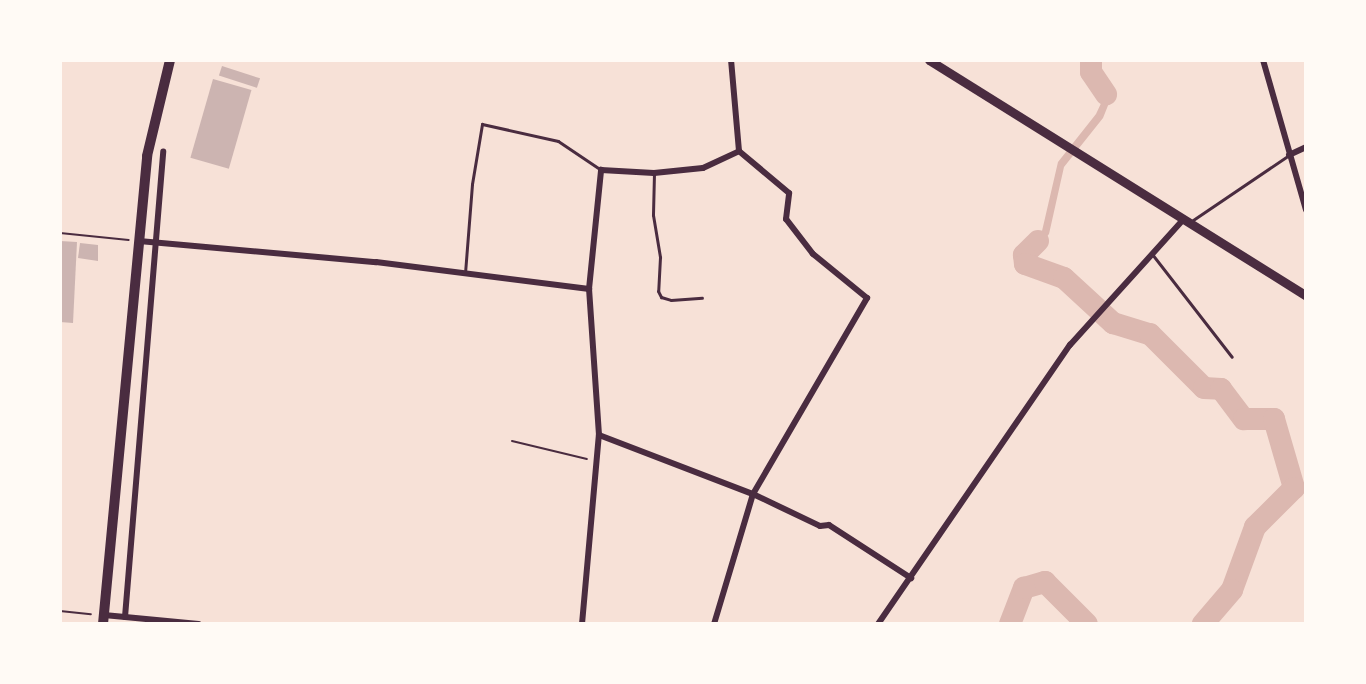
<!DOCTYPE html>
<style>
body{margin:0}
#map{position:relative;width:1366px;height:684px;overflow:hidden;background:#f7e1d7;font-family:"Noto Sans",sans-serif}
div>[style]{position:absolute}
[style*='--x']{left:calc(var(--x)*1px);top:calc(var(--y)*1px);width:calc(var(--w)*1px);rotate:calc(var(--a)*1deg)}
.water>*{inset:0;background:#dcb8b0}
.river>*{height:22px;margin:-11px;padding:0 11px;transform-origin:11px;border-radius:11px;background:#dcb8b0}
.building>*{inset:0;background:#ccb4b1;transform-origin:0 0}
.path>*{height:2px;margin:-1px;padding:0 1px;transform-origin:1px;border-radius:1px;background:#4a2c40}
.service>*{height:3px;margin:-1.5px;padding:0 1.5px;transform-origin:1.5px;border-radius:1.5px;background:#4a2c40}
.minor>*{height:6px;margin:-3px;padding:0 3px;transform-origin:3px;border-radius:3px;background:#4a2c40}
.secondary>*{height:9px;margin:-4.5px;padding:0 4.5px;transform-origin:4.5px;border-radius:4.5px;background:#4a2c40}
.primary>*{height:10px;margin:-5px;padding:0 5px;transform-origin:5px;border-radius:5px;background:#4a2c40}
span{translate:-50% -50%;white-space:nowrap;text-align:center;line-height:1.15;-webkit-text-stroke:6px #fffaf5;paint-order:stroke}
.frame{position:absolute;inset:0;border:62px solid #fffaf5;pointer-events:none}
</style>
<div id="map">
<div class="water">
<i style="clip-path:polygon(1094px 70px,1111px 98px,1103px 118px,1064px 167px,1049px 234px,1023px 266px,1020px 255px,1042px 231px,1058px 162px,1096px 114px,1104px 97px,1088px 74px)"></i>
</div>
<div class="river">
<i style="--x:1091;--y:60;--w:12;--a:90"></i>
<i style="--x:1091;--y:72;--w:27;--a:56"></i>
<i style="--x:1038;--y:241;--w:20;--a:135"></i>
<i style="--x:1024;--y:255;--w:9;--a:84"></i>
<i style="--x:1025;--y:264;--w:41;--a:19.7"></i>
<i style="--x:1064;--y:278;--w:67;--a:42.6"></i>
<i style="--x:1113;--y:323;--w:39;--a:17"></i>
<i style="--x:1150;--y:334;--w:76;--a:45"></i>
<i style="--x:1204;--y:388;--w:17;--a:3"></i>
<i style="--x:1221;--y:389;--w:38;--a:53"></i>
<i style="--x:1244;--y:419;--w:30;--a:0"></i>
<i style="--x:1274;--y:419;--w:72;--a:73.8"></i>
<i style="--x:1294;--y:488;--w:55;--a:135"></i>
<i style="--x:1255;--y:527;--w:67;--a:110.1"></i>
<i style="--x:1232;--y:590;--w:45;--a:130.5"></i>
<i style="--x:1010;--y:624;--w:39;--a:-69"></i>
<i style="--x:1024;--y:588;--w:22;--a:-16"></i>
<i style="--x:1045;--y:582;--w:59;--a:45"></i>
</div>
<div class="building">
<i style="left:222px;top:66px;width:40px;height:10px;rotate:18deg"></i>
<i style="left:213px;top:79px;width:40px;height:82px;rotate:16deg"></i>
<i style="clip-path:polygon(60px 241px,77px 242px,73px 323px,60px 322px)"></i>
<i style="clip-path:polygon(80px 243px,98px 245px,98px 261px,78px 258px)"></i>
</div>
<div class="path">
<i style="--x:60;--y:233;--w:69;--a:5.8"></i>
<i style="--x:512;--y:441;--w:77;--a:13.5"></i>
<i style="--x:60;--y:611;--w:31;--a:6"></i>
</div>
<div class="service">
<i style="--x:654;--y:173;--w:42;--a:91.4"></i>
<i style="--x:653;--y:215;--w:43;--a:80.5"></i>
<i style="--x:660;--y:257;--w:34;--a:93"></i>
<i style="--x:658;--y:291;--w:7;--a:63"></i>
<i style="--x:661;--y:297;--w:10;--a:17"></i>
<i style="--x:671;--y:300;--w:31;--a:-4"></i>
<i style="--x:1193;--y:220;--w:116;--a:-34.1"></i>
<i style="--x:1152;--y:254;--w:130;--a:52.2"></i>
<i style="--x:465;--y:273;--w:89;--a:-85.5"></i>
<i style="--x:472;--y:184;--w:61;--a:-80.5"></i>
<i style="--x:482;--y:124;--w:78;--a:12.6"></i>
<i style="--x:558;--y:141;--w:52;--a:34"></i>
</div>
<div class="minor">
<i style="--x:1263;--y:60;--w:156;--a:74"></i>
<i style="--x:1289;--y:155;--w:19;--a:-25"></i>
<i style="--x:139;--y:241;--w:238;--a:5.1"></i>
<i style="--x:376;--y:262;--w:215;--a:7.2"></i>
<i style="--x:599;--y:435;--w:165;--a:21"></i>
<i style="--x:753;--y:494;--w:74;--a:25.5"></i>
<i style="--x:820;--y:526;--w:9;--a:-6"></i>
<i style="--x:829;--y:525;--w:98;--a:32.9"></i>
<i style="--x:104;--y:615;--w:95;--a:5.4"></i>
<i style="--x:125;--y:617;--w:467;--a:-85.3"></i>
<i style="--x:582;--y:624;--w:190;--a:-84.9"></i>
<i style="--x:599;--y:435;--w:146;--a:-93.9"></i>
<i style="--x:589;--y:289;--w:120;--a:-84.2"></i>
<i style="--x:601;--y:170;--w:53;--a:3.2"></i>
<i style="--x:654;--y:173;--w:49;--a:-5.8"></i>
<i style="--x:703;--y:168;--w:40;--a:-25"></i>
<i style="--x:714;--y:624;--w:136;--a:-73.3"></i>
<i style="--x:753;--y:494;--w:227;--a:-59.8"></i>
<i style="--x:867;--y:298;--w:70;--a:-140.8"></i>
<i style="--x:813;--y:254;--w:44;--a:-127.6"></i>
<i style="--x:786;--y:219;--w:26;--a:-83"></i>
<i style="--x:789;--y:193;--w:65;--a:-140"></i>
<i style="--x:739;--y:151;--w:91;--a:-95"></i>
<i style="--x:878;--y:624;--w:339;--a:-55.5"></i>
<i style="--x:1070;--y:345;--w:169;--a:-47.9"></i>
</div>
<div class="secondary">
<i style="--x:929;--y:60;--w:445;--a:32"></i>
</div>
<div class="primary">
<i style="--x:103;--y:624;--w:470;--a:-84.6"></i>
<i style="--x:147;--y:156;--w:99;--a:-76.5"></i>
</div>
<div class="frame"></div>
</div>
